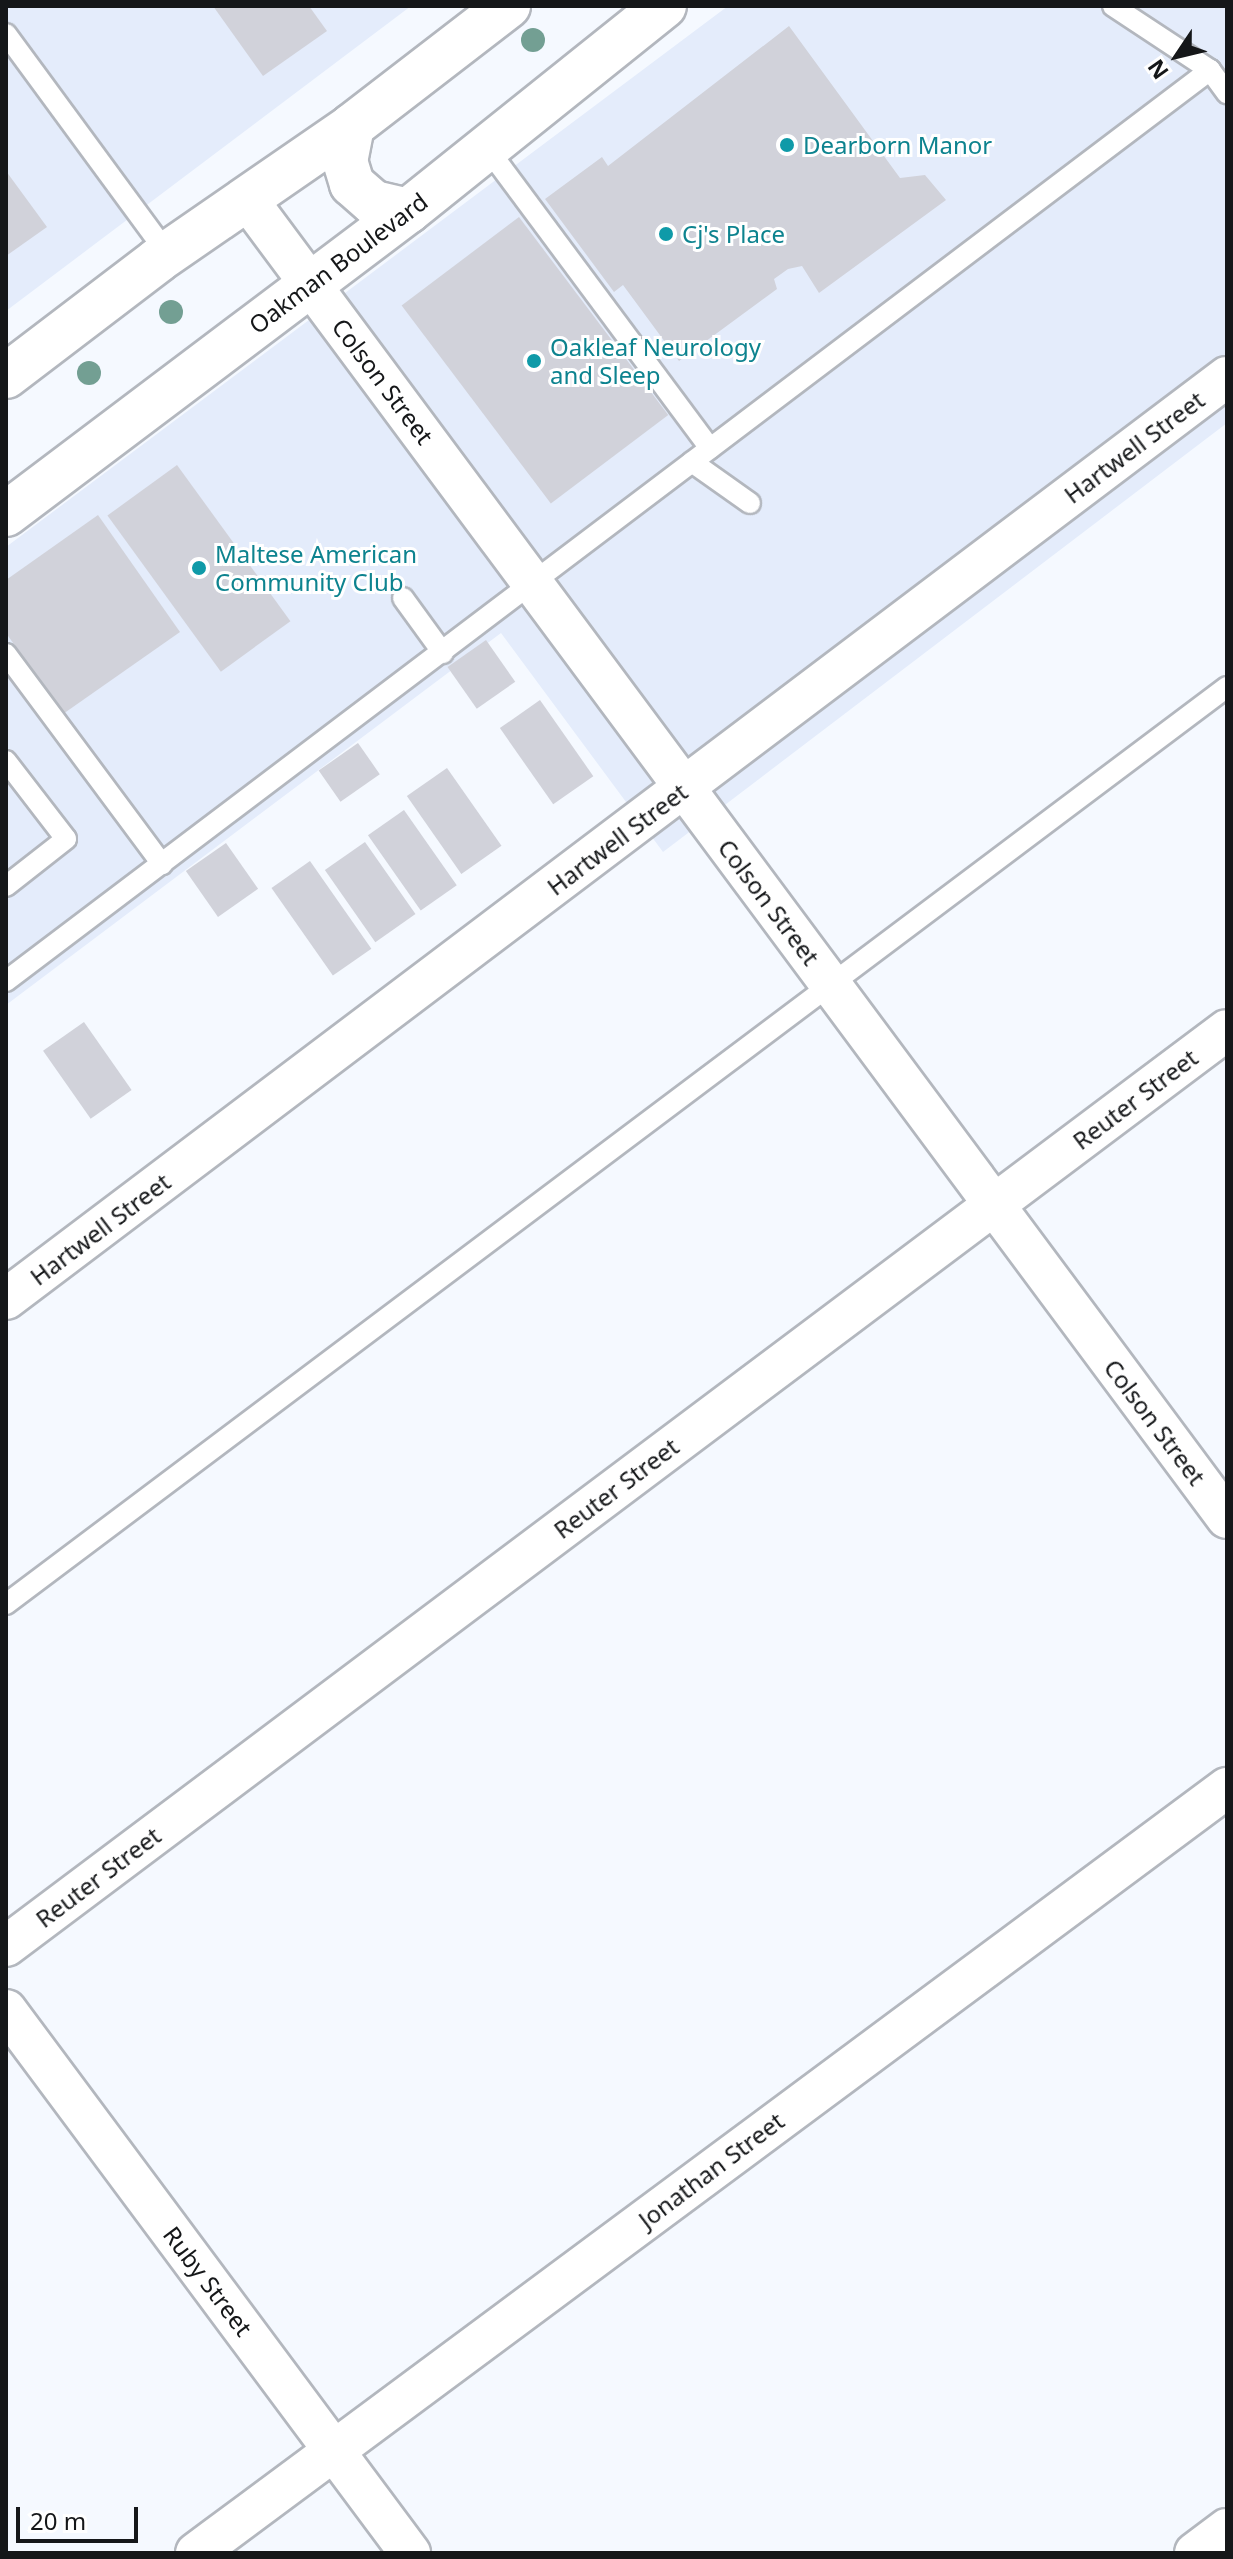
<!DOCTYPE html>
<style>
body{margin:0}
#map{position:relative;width:1233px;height:2559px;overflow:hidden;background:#f5f9ff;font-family:"Noto Sans",sans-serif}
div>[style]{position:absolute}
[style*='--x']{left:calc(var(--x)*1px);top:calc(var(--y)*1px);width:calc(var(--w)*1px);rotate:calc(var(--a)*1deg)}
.built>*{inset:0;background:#e4ecfb}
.building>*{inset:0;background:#d1d2da;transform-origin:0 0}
.roads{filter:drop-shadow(2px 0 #b3b7be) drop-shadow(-2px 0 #b3b7be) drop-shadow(0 2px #b3b7be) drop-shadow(0 -2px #b3b7be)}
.lane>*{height:20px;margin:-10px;padding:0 10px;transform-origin:10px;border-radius:10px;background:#fff}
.street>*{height:40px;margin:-20px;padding:0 20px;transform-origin:20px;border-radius:20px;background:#fff}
.secondary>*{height:44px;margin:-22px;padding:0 22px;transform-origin:22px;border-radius:22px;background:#fff}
.trees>*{width:24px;height:24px;margin:-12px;border-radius:50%;background:#739f93}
.dots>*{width:22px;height:22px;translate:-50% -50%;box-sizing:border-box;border:4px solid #fff;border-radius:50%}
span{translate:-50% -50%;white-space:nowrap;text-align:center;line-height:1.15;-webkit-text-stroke:6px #fff;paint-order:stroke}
.culture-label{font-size:24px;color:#0d838f}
.left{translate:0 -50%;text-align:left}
.street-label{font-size:24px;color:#151719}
.frame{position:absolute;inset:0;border:8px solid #151719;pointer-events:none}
.north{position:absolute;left:1137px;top:16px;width:80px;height:80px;-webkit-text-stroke:6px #fff;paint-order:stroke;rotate:235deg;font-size:22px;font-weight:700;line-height:32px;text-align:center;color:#151719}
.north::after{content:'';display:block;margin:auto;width:28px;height:36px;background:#151719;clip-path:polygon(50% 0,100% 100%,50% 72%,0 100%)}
.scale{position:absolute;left:16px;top:2507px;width:122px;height:36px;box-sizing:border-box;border:4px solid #151719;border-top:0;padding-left:10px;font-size:24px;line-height:28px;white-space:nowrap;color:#151719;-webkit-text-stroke:6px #fff;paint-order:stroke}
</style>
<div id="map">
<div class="built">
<i style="clip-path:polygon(6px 6px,411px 6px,6px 311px)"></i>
<i style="clip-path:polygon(728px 6px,1227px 6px,1227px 423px,663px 852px,501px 633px,6px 1005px,6px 547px)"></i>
</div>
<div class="building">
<i style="clip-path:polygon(213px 6px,309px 6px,327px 31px,263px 76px)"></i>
<i style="clip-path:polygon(789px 26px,900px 178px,925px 175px,946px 200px,819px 293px,802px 266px,788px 269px,774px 279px,777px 289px,679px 361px,623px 285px,614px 292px,545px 199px,602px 157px,608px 166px)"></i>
<i style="clip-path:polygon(6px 171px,47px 227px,6px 256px)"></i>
<i style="left:519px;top:217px;width:248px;height:147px;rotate:53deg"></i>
<i style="left:177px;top:465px;width:193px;height:86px;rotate:54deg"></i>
<i style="clip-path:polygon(98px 515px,180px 632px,63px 714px,6px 633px,6px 580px)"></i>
<i style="left:486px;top:640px;width:51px;height:47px;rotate:55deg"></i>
<i style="left:540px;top:700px;width:93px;height:49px;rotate:55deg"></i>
<i style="left:358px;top:743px;width:38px;height:48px;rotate:55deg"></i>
<i style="left:447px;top:768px;width:95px;height:49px;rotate:55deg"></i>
<i style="left:404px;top:810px;width:92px;height:44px;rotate:55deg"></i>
<i style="left:365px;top:842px;width:88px;height:49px;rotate:55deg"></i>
<i style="left:226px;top:843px;width:56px;height:49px;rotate:55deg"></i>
<i style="left:310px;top:861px;width:107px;height:47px;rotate:55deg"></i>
<i style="left:84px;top:1022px;width:83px;height:50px;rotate:55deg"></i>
</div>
<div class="roads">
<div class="lane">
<i style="--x:1113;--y:6;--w:116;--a:33.4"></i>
<i style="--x:1210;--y:70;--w:29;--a:54"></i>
<i style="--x:6;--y:34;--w:272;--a:53.7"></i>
<i style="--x:487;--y:148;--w:374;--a:53.4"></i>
<i style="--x:692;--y:462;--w:71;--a:35.3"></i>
<i style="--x:403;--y:598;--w:68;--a:54"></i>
<i style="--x:6;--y:654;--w:262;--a:53.4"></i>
<i style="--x:6;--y:761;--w:98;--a:52.4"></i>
<i style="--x:66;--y:839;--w:76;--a:141.9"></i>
<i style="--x:6;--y:981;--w:1510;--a:-37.11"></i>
<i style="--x:6;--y:1604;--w:1527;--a:-36.91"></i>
</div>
<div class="street">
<i style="--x:247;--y:199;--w:1643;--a:53.39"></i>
<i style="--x:6;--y:1299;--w:1530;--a:-37.06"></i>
<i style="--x:6;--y:1946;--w:1526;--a:-36.88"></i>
<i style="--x:6;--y:2010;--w:677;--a:53.35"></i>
<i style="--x:196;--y:2553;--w:1284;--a:-36.58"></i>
<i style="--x:1195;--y:2553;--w:40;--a:-37"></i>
</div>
<div class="secondary">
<i style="--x:352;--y:126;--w:36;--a:101"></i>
<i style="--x:345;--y:161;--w:24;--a:73"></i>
<i style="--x:352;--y:184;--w:29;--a:41"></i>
<i style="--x:374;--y:203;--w:35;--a:13"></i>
<i style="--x:6;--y:376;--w:191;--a:-37.3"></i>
<i style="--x:158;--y:260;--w:236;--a:-34.6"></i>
<i style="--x:352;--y:126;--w:197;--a:-37.6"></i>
<i style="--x:6;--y:514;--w:503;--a:-37.01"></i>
<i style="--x:408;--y:211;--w:328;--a:-38.7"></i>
</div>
</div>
<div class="trees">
<i style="left:533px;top:40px"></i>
<i style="left:171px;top:312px"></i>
<i style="left:89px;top:373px"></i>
</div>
<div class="dots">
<i style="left:787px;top:145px;background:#0f9aa8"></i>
<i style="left:666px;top:234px;background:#0f9aa8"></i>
<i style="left:534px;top:361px;background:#0f9aa8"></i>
<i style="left:199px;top:568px;background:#0f9aa8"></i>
</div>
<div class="culture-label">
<span class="left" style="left:803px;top:145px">Dearborn Manor</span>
<span class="left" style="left:682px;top:234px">Cj's Place</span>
<span class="left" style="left:550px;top:361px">Oakleaf Neurology<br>and Sleep</span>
<span class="left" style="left:215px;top:568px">Maltese American<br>Community Club</span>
</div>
<div class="street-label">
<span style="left:338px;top:263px;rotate:-37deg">Oakman Boulevard</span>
<span style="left:383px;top:381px;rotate:53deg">Colson Street</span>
<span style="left:1134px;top:447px;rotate:-37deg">Hartwell Street</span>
<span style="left:617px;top:839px;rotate:-37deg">Hartwell Street</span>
<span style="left:769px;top:902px;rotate:53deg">Colson Street</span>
<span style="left:1135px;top:1099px;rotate:-37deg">Reuter Street</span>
<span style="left:100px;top:1229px;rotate:-37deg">Hartwell Street</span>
<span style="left:1155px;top:1422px;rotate:53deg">Colson Street</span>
<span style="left:616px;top:1488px;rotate:-37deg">Reuter Street</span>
<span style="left:98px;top:1877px;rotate:-37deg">Reuter Street</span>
<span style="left:711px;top:2170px;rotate:-37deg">Jonathan Street</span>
<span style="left:208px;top:2281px;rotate:53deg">Ruby Street</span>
</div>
<div class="frame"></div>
<div class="north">N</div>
<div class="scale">20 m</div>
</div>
